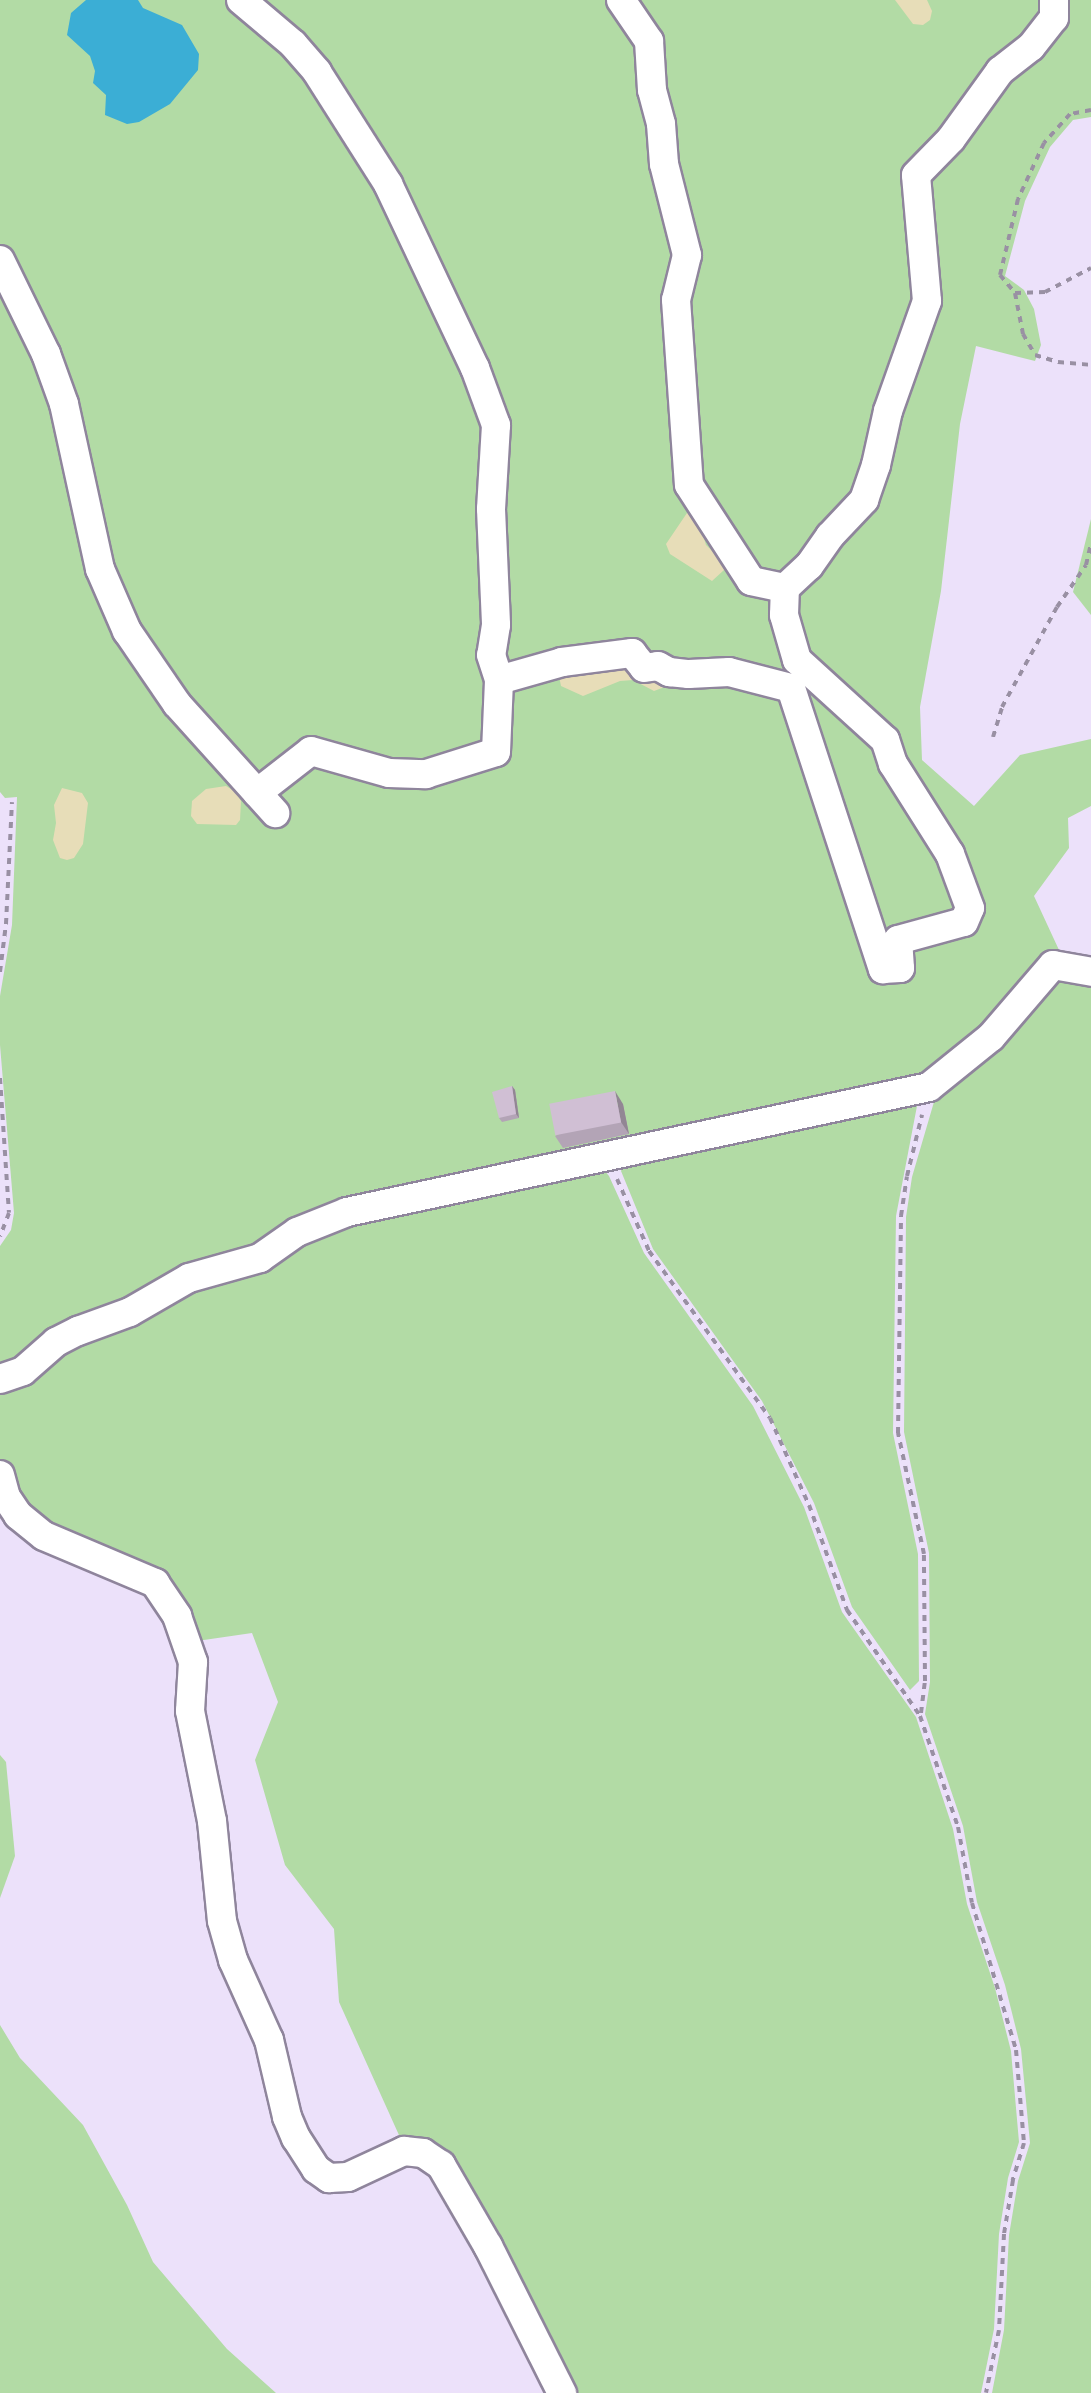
<!DOCTYPE html>
<style>
body{margin:0}
#map{position:relative;width:1091px;height:2393px;overflow:hidden;background:#ece1fa;font-family:Merriweather,serif}
div>[style]{position:absolute}
[style*='--x']{left:calc(var(--x)*1px);top:calc(var(--y)*1px);width:calc(var(--w)*1px);rotate:calc(var(--a)*1deg)}
.green>*{inset:0;background:#b2dba5}
.sand>*{inset:0;background:#e7ddb8}
.water>*{inset:0;background:#3baed5}
.path>*{height:4px;margin-top:-2px;transform-origin:0;background:repeating-linear-gradient(90deg,#9990a3 0 6px,transparent 0 12px)}
.roads{filter:drop-shadow(2px 0 #8f859c) drop-shadow(-2px 0 #8f859c) drop-shadow(0 2px #8f859c) drop-shadow(0 -2px #8f859c)}
.minor>*{height:28px;margin:-14px;padding:0 14px;transform-origin:14px;border-radius:14px;background:#fff}
.wall>*{inset:0;background:#b3a4b6}
.shaded-wall>*{inset:0;background:#928694}
.building>*{inset:0;background:#d0bfd4;transform-origin:0 0}
span{translate:-50% -50%;white-space:nowrap;text-align:center;line-height:1.15;-webkit-text-stroke:7px #fff;paint-order:stroke}
</style>
<div id="map">
<div class="green">
<i style="clip-path:polygon(0 0,1091px 0,1091px 117px,1073px 120px,1050px 147px,1025px 201px,1005px 276px,1024px 290px,1034px 309px,1041px 345px,1035px 361px,976px 346px,960px 424px,941px 591px,920px 707px,922px 760px,974px 806px,1020px 755px,1091px 739px,1091px 806px,1068px 818px,1069px 848px,1034px 896px,1059px 950px,1069px 960px,918px 1083px,345px 1205px,0 1374px,0 1246px,11px 1230px,14px 1213px,0 1045px,0 996px,12px 925px,17px 797px,5px 798px,0 792px)"></i>
<i style="clip-path:polygon(1091px 519px,1091px 615px,1073px 592px)"></i>
<i style="clip-path:polygon(1068px 977px,1091px 978px,1091px 2393px,992px 2393px,1004px 2330px,1009px 2235px,1018px 2181px,1030px 2143px,1021px 2049px,1005px 1985px,977px 1902px,963px 1826px,925px 1714px,930px 1682px,929px 1553px,904px 1432px,906px 1217px,912px 1177px,936px 1095px,1050px 983px)"></i>
<i style="clip-path:polygon(911px 1095px,917px 1106px,896px 1216px,893px 1433px,918px 1554px,919px 1681px,910px 1690px,852px 1607px,814px 1503px,762px 1401px,653px 1249px,621px 1171px,626px 1159px)"></i>
<i style="clip-path:polygon(599px 1164px,609px 1176px,644px 1253px,753px 1406px,804px 1507px,842px 1612px,916px 1717px,953px 1829px,967px 1904px,995px 1988px,1011px 2051px,1019px 2142px,1008px 2178px,999px 2234px,994px 2329px,981px 2393px,571px 2393px,454px 2170px,403px 2144px,339px 2002px,334px 1929px,285px 1865px,255px 1760px,278px 1702px,252px 1633px,197px 1641px,175px 1591px,48px 1531px,14px 1499px,0 1462px,0 1386px,60px 1348px,349px 1218px)"></i>
<i style="clip-path:polygon(0 1755px,6px 1762px,15px 1856px,0 1898px)"></i>
<i style="clip-path:polygon(0 2025px,20px 2058px,83px 2125px,127px 2205px,153px 2262px,227px 2349px,276px 2393px,0 2393px)"></i>
</div>
<div class="sand">
<i style="clip-path:polygon(895px 0,927px 0,932px 11px,930px 20px,923px 25px,913px 24px)"></i>
<i style="clip-path:polygon(687px 513px,697px 515px,706px 545px,723px 561px,724px 570px,712px 581px,670px 554px,666px 544px)"></i>
<i style="clip-path:polygon(609px 653px,670px 685px,654px 691px,633px 680px,620px 681px,583px 696px,561px 686px,559px 676px)"></i>
<i style="clip-path:polygon(226px 786px,236px 792px,241px 801px,240px 820px,236px 825px,197px 824px,191px 816px,192px 801px,206px 789px)"></i>
<i style="clip-path:polygon(62px 788px,82px 793px,88px 803px,83px 844px,74px 858px,67px 860px,60px 858px,53px 840px,56px 823px,54px 805px)"></i>
</div>
<div class="water">
<i style="clip-path:polygon(86px 0,138px 0,143px 8px,182px 25px,199px 54px,198px 70px,170px 104px,139px 122px,127px 124px,105px 115px,106px 95px,93px 83px,95px 71px,90px 56px,67px 35px,71px 13px)"></i>
</div>
<div class="path">
<i style="--x:1091;--y:110;--w:21;--a:169"></i>
<i style="--x:1070;--y:114;--w:39;--a:132"></i>
<i style="--x:1044;--y:143;--w:62;--a:114.9"></i>
<i style="--x:1018;--y:199;--w:78;--a:103.3"></i>
<i style="--x:1000;--y:275;--w:23;--a:50"></i>
<i style="--x:1015;--y:293;--w:42;--a:79"></i>
<i style="--x:1023;--y:334;--w:24;--a:60"></i>
<i style="--x:1035;--y:355;--w:24;--a:17"></i>
<i style="--x:1058;--y:362;--w:33;--a:5"></i>
<i style="--x:1015;--y:293;--w:30;--a:-2"></i>
<i style="--x:1045;--y:292;--w:52;--a:-27.6"></i>
<i style="--x:993;--y:737;--w:31;--a:-73"></i>
<i style="--x:1002;--y:707;--w:114;--a:-61.2"></i>
<i style="--x:1057;--y:607;--w:51;--a:-55.4"></i>
<i style="--x:1086;--y:565;--w:23;--a:-77"></i>
<i style="--x:0;--y:972;--w:48;--a:-82.9"></i>
<i style="--x:6;--y:924;--w:122;--a:-87.2"></i>
<i style="--x:0;--y:1078;--w:135;--a:86.2"></i>
<i style="--x:9;--y:1213;--w:25;--a:111"></i>
<i style="--x:617;--y:1179;--w:79;--a:66"></i>
<i style="--x:649;--y:1251;--w:206;--a:54.1"></i>
<i style="--x:770;--y:1418;--w:95;--a:65.9"></i>
<i style="--x:809;--y:1505;--w:112;--a:70.1"></i>
<i style="--x:847;--y:1610;--w:129;--a:55.4"></i>
<i style="--x:920;--y:1716;--w:117;--a:71.1"></i>
<i style="--x:958;--y:1827;--w:77;--a:79.6"></i>
<i style="--x:972;--y:1903;--w:153;--a:73.3"></i>
<i style="--x:1016;--y:2050;--w:93;--a:85.1"></i>
<i style="--x:1024;--y:2143;--w:39;--a:107"></i>
<i style="--x:1013;--y:2180;--w:55;--a:99.5"></i>
<i style="--x:1004;--y:2234;--w:96;--a:93"></i>
<i style="--x:999;--y:2330;--w:64;--a:101.7"></i>
<i style="--x:921;--y:1713;--w:32;--a:-83"></i>
<i style="--x:925;--y:1681;--w:127;--a:-90.5"></i>
<i style="--x:924;--y:1554;--w:124;--a:-102.1"></i>
<i style="--x:898;--y:1433;--w:217;--a:-89.2"></i>
<i style="--x:901;--y:1216;--w:40;--a:-81.5"></i>
<i style="--x:907;--y:1176;--w:63;--a:-76.2"></i>
</div>
<div class="roads">
<div class="minor">
<i style="--x:241;--y:0;--w:68;--a:40.2"></i>
<i style="--x:293;--y:44;--w:37;--a:49"></i>
<i style="--x:317;--y:72;--w:133;--a:57.6"></i>
<i style="--x:388;--y:184;--w:204;--a:64.7"></i>
<i style="--x:475;--y:368;--w:61;--a:69.8"></i>
<i style="--x:496;--y:425;--w:84;--a:93.4"></i>
<i style="--x:491;--y:509;--w:116;--a:87.5"></i>
<i style="--x:496;--y:625;--w:30;--a:99"></i>
<i style="--x:491;--y:655;--w:26;--a:72"></i>
<i style="--x:621;--y:0;--w:50;--a:55.7"></i>
<i style="--x:649;--y:41;--w:49;--a:86.5"></i>
<i style="--x:652;--y:90;--w:35;--a:75"></i>
<i style="--x:661;--y:124;--w:40;--a:85.7"></i>
<i style="--x:664;--y:164;--w:94;--a:75.8"></i>
<i style="--x:687;--y:255;--w:46;--a:103.7"></i>
<i style="--x:676;--y:300;--w:185;--a:86"></i>
<i style="--x:689;--y:485;--w:114;--a:57.1"></i>
<i style="--x:751;--y:581;--w:35;--a:12"></i>
<i style="--x:0;--y:260;--w:105;--a:63.9"></i>
<i style="--x:46;--y:354;--w:53;--a:70.2"></i>
<i style="--x:64;--y:404;--w:169;--a:77.7"></i>
<i style="--x:100;--y:569;--w:68;--a:66.5"></i>
<i style="--x:127;--y:631;--w:88;--a:55.6"></i>
<i style="--x:177;--y:704;--w:147;--a:48"></i>
<i style="--x:257;--y:793;--w:68;--a:-37.9"></i>
<i style="--x:311;--y:751;--w:81;--a:15.8"></i>
<i style="--x:389;--y:773;--w:37;--a:2"></i>
<i style="--x:426;--y:774;--w:73;--a:-17.4"></i>
<i style="--x:496;--y:752;--w:72;--a:-87.6"></i>
<i style="--x:499;--y:680;--w:66;--a:-15.9"></i>
<i style="--x:562;--y:662;--w:71;--a:-7.3"></i>
<i style="--x:632;--y:653;--w:19;--a:51"></i>
<i style="--x:644;--y:668;--w:14;--a:-8"></i>
<i style="--x:658;--y:666;--w:13;--a:29"></i>
<i style="--x:669;--y:672;--w:20;--a:6"></i>
<i style="--x:689;--y:674;--w:40;--a:-2.9"></i>
<i style="--x:729;--y:672;--w:64;--a:14.5"></i>
<i style="--x:791;--y:688;--w:296;--a:71.9"></i>
<i style="--x:883;--y:969;--w:17;--a:-3"></i>
<i style="--x:900;--y:968;--w:28;--a:-94"></i>
<i style="--x:898;--y:940;--w:68;--a:-15.3"></i>
<i style="--x:964;--y:922;--w:15;--a:-67"></i>
<i style="--x:970;--y:908;--w:58;--a:-110.3"></i>
<i style="--x:950;--y:854;--w:107;--a:-122.3"></i>
<i style="--x:893;--y:764;--w:25;--a:-108"></i>
<i style="--x:885;--y:740;--w:119;--a:-137.7"></i>
<i style="--x:797;--y:660;--w:47;--a:-106.1"></i>
<i style="--x:784;--y:615;--w:27;--a:-88"></i>
<i style="--x:785;--y:588;--w:33;--a:-43"></i>
<i style="--x:809;--y:566;--w:37;--a:-55"></i>
<i style="--x:830;--y:536;--w:50;--a:-46.6"></i>
<i style="--x:864;--y:500;--w:37;--a:-71"></i>
<i style="--x:876;--y:465;--w:55;--a:-77.5"></i>
<i style="--x:888;--y:411;--w:117;--a:-70.5"></i>
<i style="--x:927;--y:301;--w:126;--a:-95"></i>
<i style="--x:916;--y:175;--w:50;--a:-45.8"></i>
<i style="--x:951;--y:139;--w:84;--a:-54.2"></i>
<i style="--x:1000;--y:71;--w:39;--a:-38"></i>
<i style="--x:1031;--y:47;--w:37;--a:-52"></i>
<i style="--x:1054;--y:18;--w:18;--a:-90"></i>
<i style="--x:0;--y:1379;--w:24;--a:-19"></i>
<i style="--x:23;--y:1371;--w:44;--a:-41.3"></i>
<i style="--x:56;--y:1342;--w:25;--a:-27"></i>
<i style="--x:78;--y:1331;--w:55;--a:-20.1"></i>
<i style="--x:130;--y:1312;--w:68;--a:-30"></i>
<i style="--x:189;--y:1278;--w:74;--a:-15.7"></i>
<i style="--x:260;--y:1258;--w:45;--a:-35.1"></i>
<i style="--x:297;--y:1232;--w:54;--a:-21.8"></i>
<i style="--x:347;--y:1212;--w:595;--a:-12.12"></i>
<i style="--x:929;--y:1087;--w:80;--a:-38.9"></i>
<i style="--x:991;--y:1037;--w:95;--a:-49.3"></i>
<i style="--x:1053;--y:965;--w:39;--a:10"></i>
<i style="--x:0;--y:1475;--w:23;--a:75"></i>
<i style="--x:6;--y:1497;--w:22;--a:56"></i>
<i style="--x:18;--y:1515;--w:33;--a:39"></i>
<i style="--x:44;--y:1536;--w:121;--a:22.9"></i>
<i style="--x:155;--y:1583;--w:40;--a:56"></i>
<i style="--x:177;--y:1616;--w:49;--a:70.8"></i>
<i style="--x:193;--y:1662;--w:49;--a:93.5"></i>
<i style="--x:190;--y:1711;--w:112;--a:78.7"></i>
<i style="--x:212;--y:1821;--w:100;--a:84.3"></i>
<i style="--x:222;--y:1921;--w:41;--a:74.2"></i>
<i style="--x:233;--y:1960;--w:88;--a:65.8"></i>
<i style="--x:269;--y:2040;--w:79;--a:76.8"></i>
<i style="--x:287;--y:2117;--w:23;--a:67"></i>
<i style="--x:296;--y:2138;--w:37;--a:57"></i>
<i style="--x:316;--y:2169;--w:16;--a:35"></i>
<i style="--x:329;--y:2178;--w:19;--a:-3"></i>
<i style="--x:348;--y:2177;--w:62;--a:-24.9"></i>
<i style="--x:404;--y:2151;--w:19;--a:6"></i>
<i style="--x:423;--y:2153;--w:22;--a:34"></i>
<i style="--x:441;--y:2165;--w:94;--a:59.9"></i>
<i style="--x:488;--y:2246;--w:165;--a:63.3"></i>
</div>
</div>
<div class="wall">
<i style="clip-path:polygon(512px 1086px,515px 1090px,519px 1118px,502px 1122px,499px 1118px)"></i>
<i style="clip-path:polygon(623px 1104px,629px 1134px,563px 1148px,555px 1136px)"></i>
</div>
<div class="shaded-wall">
<i style="clip-path:polygon(512px 1086px,515px 1090px,519px 1118px,516px 1114px)"></i>
<i style="clip-path:polygon(615px 1091px,623px 1104px,629px 1134px,621px 1122px)"></i>
</div>
<div class="building">
<i style="clip-path:polygon(512px 1086px,516px 1114px,499px 1118px,492px 1092px)"></i>
<i style="left:615px;top:1091px;width:32px;height:67px;rotate:79deg"></i>
</div>
</div>
